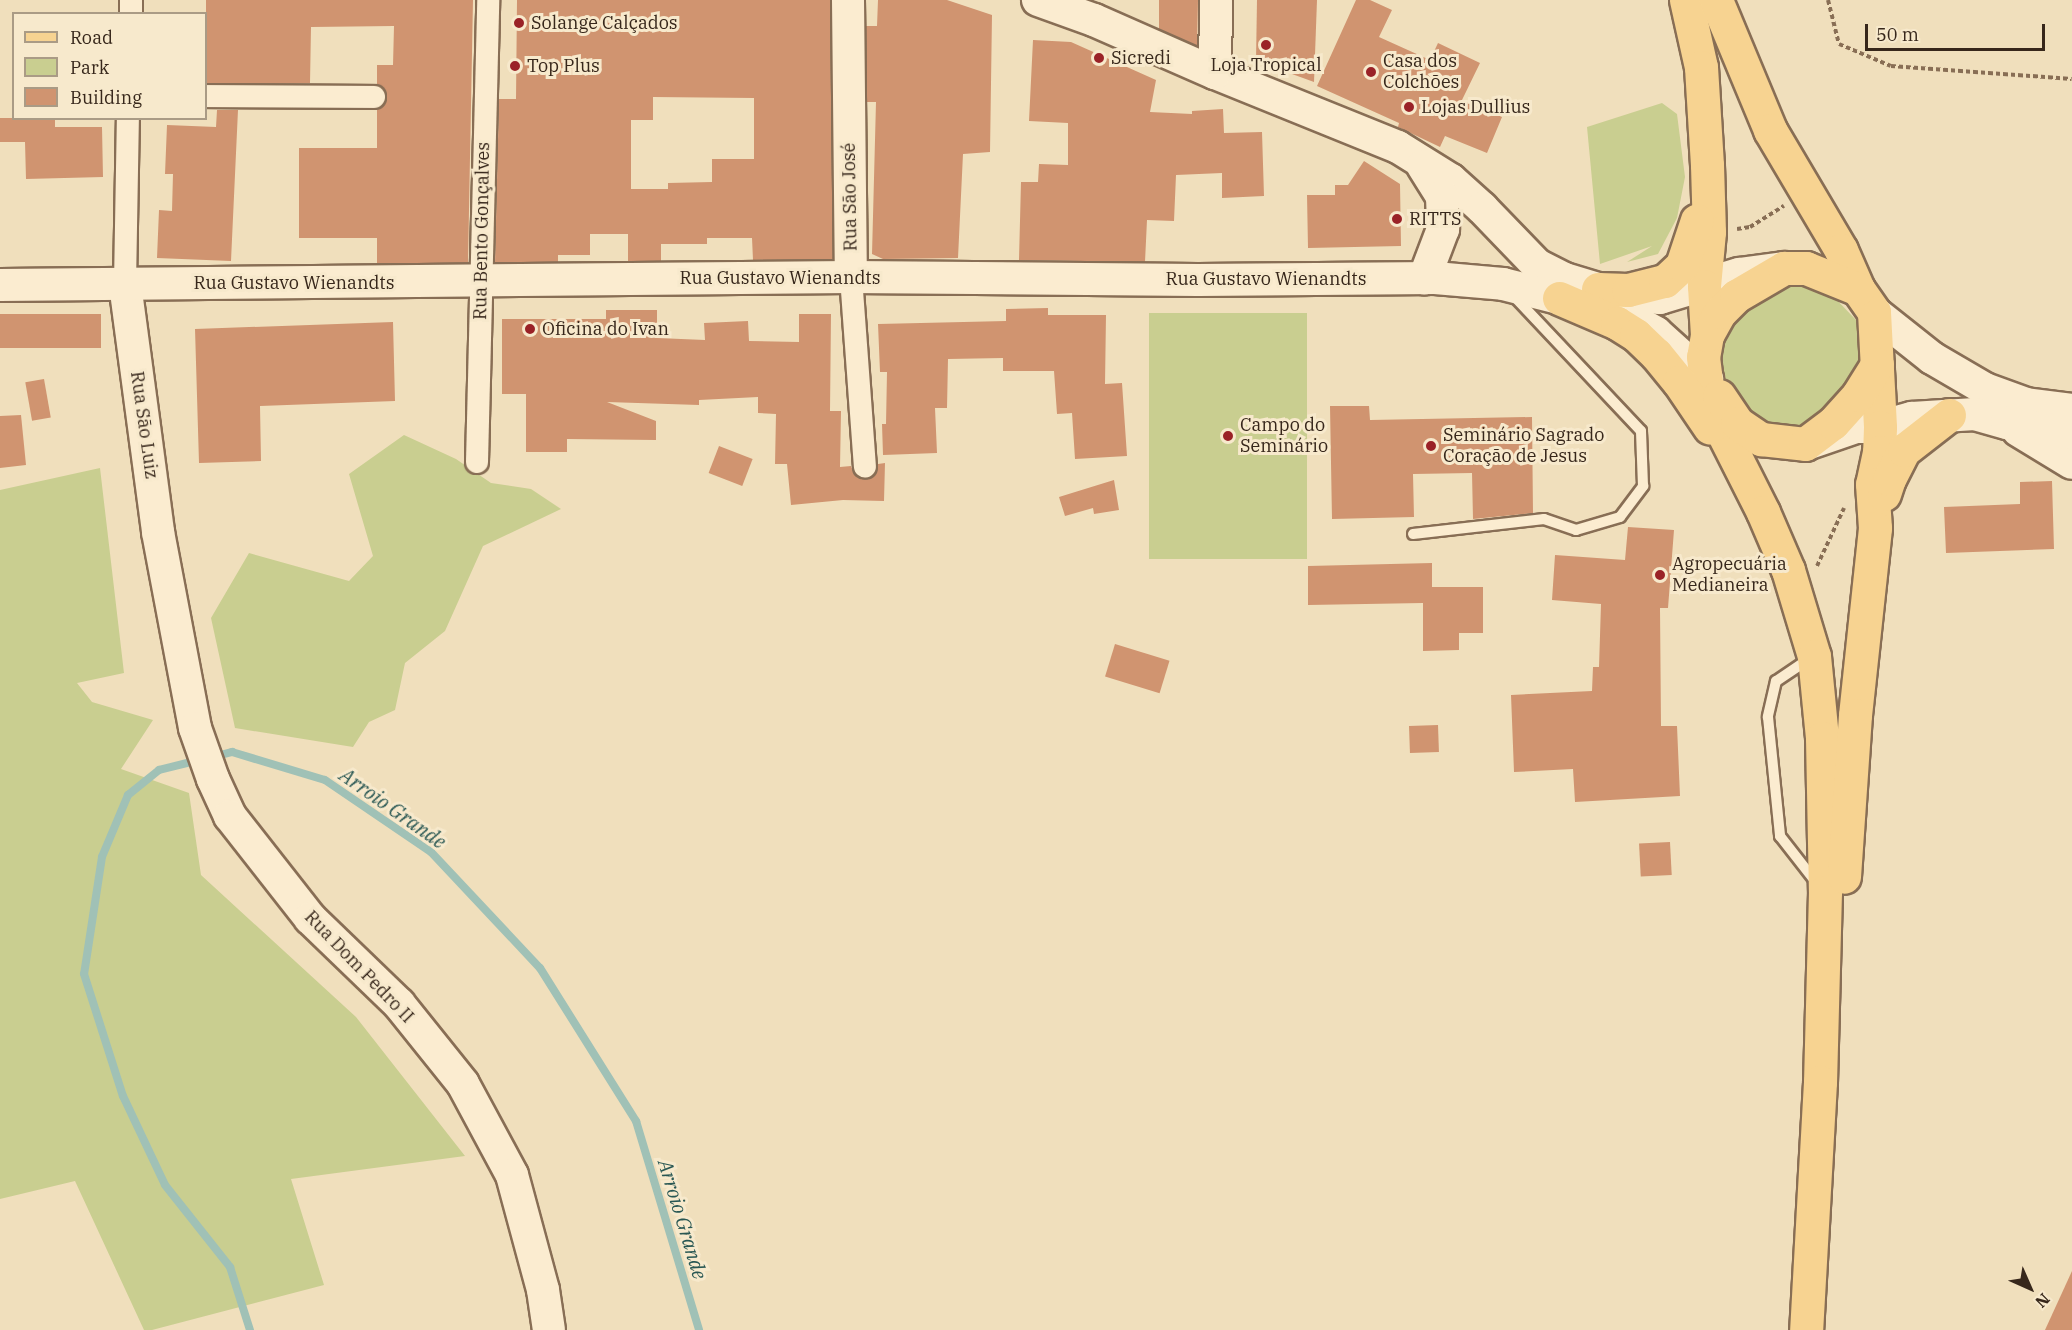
<!DOCTYPE html>
<meta charset="utf-8">
<style>
body{margin:0}
#map{position:relative;width:2072px;height:1330px;overflow:hidden;background:#f0dfbc;font-family:"IBM Plex Serif",serif}
div>[style]{position:absolute}
[style*='--x']{left:calc(var(--x)*1px);top:calc(var(--y)*1px);width:calc(var(--w)*1px);rotate:calc(var(--a)*1deg)}
.green>*{inset:0;background:#c9ce90;transform-origin:0 0}
.stream>*{height:8px;margin:-4px;padding:0 4px;transform-origin:4px;border-radius:4px;background:#a0c1b6}
.building>*{inset:0;background:#d09470;transform-origin:0 0}
.path>*{height:4px;margin-top:-2px;transform-origin:0;background:repeating-linear-gradient(90deg,#886e55 0 4.5px,transparent 0 7.5px)}
.roads{filter:drop-shadow(2px 0 #886e55) drop-shadow(-2px 0 #886e55) drop-shadow(0 2px #886e55) drop-shadow(0 -2px #886e55)}
.lane>*{height:10px;margin:-5px;padding:0 5px;transform-origin:5px;border-radius:5px;background:#fbecd0}
.street>*{height:22px;margin:-11px;padding:0 11px;transform-origin:11px;border-radius:11px;background:#fbecd0}
.secondary>*{height:32px;margin:-16px;padding:0 16px;transform-origin:16px;border-radius:16px;background:#fbecd0}
.primary>*{height:33px;margin:-16.5px;padding:0 16.5px;transform-origin:16.5px;border-radius:16.5px;background:#f7d391}
.dots>*{width:16px;height:16px;translate:-50% -50%;box-sizing:border-box;border:3px solid #f7e9cc;border-radius:50%}
span{translate:-50% -50%;white-space:nowrap;text-align:center;line-height:1.15;-webkit-text-stroke:6px #f7e9cc;paint-order:stroke}
.poi-label{font-size:18px;color:#37271b}
.left{translate:0 -50%;text-align:left}
.street-label{font-size:18px;color:#37271b}
.water-label{font-size:20px;color:#295753;font-style:italic}
.legend{position:absolute;left:12px;top:12px;width:195px;height:108px;box-sizing:border-box;background:#f7e9cc;border:2px solid #aa9b85;margin:0;padding:8px 10px;list-style:none;font-size:18px;color:#37271b}
.legend li{display:flex;align-items:center;gap:12px;height:30px}
.legend b{width:30px;border:2px solid #aa9b85}
.north{position:absolute;left:2000px;top:1258px;width:60px;height:60px;-webkit-text-stroke:4px #f7e9cc;paint-order:stroke;rotate:135deg;font-size:16px;font-weight:700;line-height:24px;text-align:center;color:#37271b}
.north::after{content:'';display:block;margin:auto;width:21px;height:27px;background:#37271b;clip-path:polygon(50% 0,100% 100%,50% 72%,0 100%)}
.scale{position:absolute;left:1865px;top:24px;width:180px;height:27px;box-sizing:border-box;border:3px solid #37271b;border-top:0;padding-left:8px;font-size:18px;line-height:21px;white-space:nowrap;color:#37271b;-webkit-text-stroke:4px #f7e9cc;paint-order:stroke}
</style>
<div id="map">
<div class="green">
<i style="clip-path:polygon(1662px 103px,1677px 114px,1685px 177px,1677px 218px,1658px 254px,1627px 262px,1652px 246px,1600px 264px,1587px 127px)"></i>
<i style="clip-path:polygon(1787px 284px,1804px 285px,1834px 297px,1856px 320px,1862px 336px,1860px 384px,1797px 430px,1765px 425px,1728px 393px,1719px 362px,1720px 346px,1732px 315px)"></i>
<i style="left:1149px;top:313px;width:158px;height:246px"></i>
<i style="clip-path:polygon(404px 435px,456px 459px,491px 483px,531px 489px,561px 509px,483px 546px,445px 631px,405px 663px,395px 710px,369px 722px,353px 747px,235px 728px,211px 618px,249px 553px,349px 581px,373px 556px,349px 474px)"></i>
<i style="clip-path:polygon(100px 468px,124px 673px,77px 683px,92px 702px,153px 720px,121px 769px,189px 793px,201px 875px,356px 1017px,465px 1156px,291px 1179px,324px 1285px,152px 1330px,144px 1330px,75px 1181px,0 1199px,0 490px)"></i>
</div>
<div class="stream">
<i style="--x:213;--y:757;--w:20;--a:-15"></i>
<i style="--x:232;--y:752;--w:97;--a:16.8"></i>
<i style="--x:325;--y:780;--w:128;--a:34.2"></i>
<i style="--x:431;--y:852;--w:159;--a:46.8"></i>
<i style="--x:540;--y:968;--w:181;--a:57.9"></i>
<i style="--x:636;--y:1121;--w:218;--a:73.2"></i>
<i style="--x:199;--y:760;--w:41;--a:166"></i>
<i style="--x:159;--y:770;--w:40;--a:141"></i>
<i style="--x:128;--y:795;--w:67;--a:112.8"></i>
<i style="--x:102;--y:857;--w:118;--a:98.7"></i>
<i style="--x:84;--y:974;--w:128;--a:72.3"></i>
<i style="--x:123;--y:1096;--w:98;--a:64.7"></i>
<i style="--x:165;--y:1185;--w:105;--a:51.6"></i>
<i style="--x:230;--y:1267;--w:66;--a:72.4"></i>
</div>
<div class="building">
<i style="clip-path:polygon(206px 0,473px 0,468px 263px,377px 263px,377px 238px,299px 238px,299px 148px,377px 148px,377px 110px,385px 104px,387px 96px,385px 90px,377px 84px,377px 65px,393px 65px,394px 26px,311px 27px,310px 83px,206px 83px)"></i>
<i style="clip-path:polygon(evenodd,517px 0,830px 0,833px 259px,753px 260px,752px 238px,707px 238px,707px 244px,661px 244px,661px 261px,628px 261px,628px 234px,590px 234px,590px 255px,558px 255px,558px 262px,495px 262px,499px 99px,516px 99px,517px 0,653px 97px,754px 98px,754px 159px,712px 159px,712px 182px,668px 183px,668px 189px,631px 189px,631px 120px,653px 120px,653px 97px)"></i>
<i style="clip-path:polygon(878px 0,947px 0,992px 15px,990px 152px,963px 154px,958px 258px,883px 259px,872px 254px,876px 102px,867px 102px,866px 26px,877px 26px)"></i>
<i style="clip-path:polygon(1159px 0,1198px 0,1197px 46px,1159px 29px)"></i>
<i style="clip-path:polygon(1257px 0,1317px 0,1314px 82px,1256px 61px)"></i>
<i style="clip-path:polygon(1356px 0,1370px 0,1392px 10px,1379px 37px,1430px 60px,1438px 43px,1480px 63px,1462px 100px,1502px 117px,1487px 153px,1445px 136px,1440px 147px,1398px 127px,1399px 123px,1317px 86px)"></i>
<i style="clip-path:polygon(1033px 40px,1071px 42px,1156px 80px,1150px 112px,1192px 114px,1192px 111px,1223px 109px,1224px 133px,1262px 132px,1264px 196px,1222px 198px,1222px 173px,1176px 175px,1174px 221px,1147px 220px,1145px 262px,1019px 260px,1021px 182px,1038px 182px,1039px 164px,1068px 165px,1068px 123px,1029px 121px)"></i>
<i style="clip-path:polygon(217px 110px,238px 110px,231px 261px,157px 258px,159px 210px,172px 211px,173px 174px,165px 174px,167px 125px,216px 127px)"></i>
<i style="clip-path:polygon(0 118px,55px 118px,55px 127px,102px 127px,103px 177px,26px 179px,25px 142px,0 142px)"></i>
<i style="clip-path:polygon(1364px 161px,1400px 184px,1401px 246px,1308px 248px,1307px 195px,1335px 195px,1335px 185px,1348px 185px)"></i>
<i style="clip-path:polygon(1048px 308px,1048px 315px,1106px 315px,1105px 384px,1122px 383px,1127px 456px,1075px 459px,1072px 413px,1057px 414px,1054px 371px,1003px 371px,1003px 358px,948px 359px,947px 408px,935px 408px,937px 453px,883px 455px,882px 424px,886px 424px,887px 372px,880px 372px,878px 324px,1006px 321px,1006px 309px)"></i>
<i style="clip-path:polygon(606px 310px,657px 310px,657px 338px,705px 340px,704px 323px,748px 321px,749px 341px,799px 342px,799px 314px,831px 314px,830px 411px,841px 411px,840px 467px,851px 466px,854px 474px,867px 479px,877px 472px,878px 464px,885px 463px,884px 501px,843px 500px,791px 505px,787px 464px,775px 464px,776px 414px,758px 413px,758px 397px,699px 400px,699px 405px,607px 402px,656px 421px,656px 440px,567px 439px,567px 452px,526px 452px,526px 394px,502px 394px,502px 319px,606px 319px)"></i>
<i style="left:0;top:314px;width:101px;height:34px"></i>
<i style="clip-path:polygon(393px 322px,395px 401px,260px 406px,261px 461px,199px 463px,195px 329px)"></i>
<i style="left:44px;top:379px;width:39px;height:19px;rotate:80deg"></i>
<i style="clip-path:polygon(1330px 406px,1369px 406px,1370px 420px,1532px 417px,1533px 513px,1473px 519px,1472px 473px,1413px 474px,1414px 517px,1332px 519px)"></i>
<i style="clip-path:polygon(21px 415px,26px 465px,0 468px,0 416px)"></i>
<i style="left:719px;top:446px;width:36px;height:29px;rotate:21deg"></i>
<i style="clip-path:polygon(1114px 480px,1119px 510px,1094px 514px,1093px 508px,1065px 516px,1059px 497px)"></i>
<i style="clip-path:polygon(2052px 481px,2054px 549px,1946px 553px,1944px 507px,2020px 504px,2020px 482px)"></i>
<i style="clip-path:polygon(1628px 527px,1674px 530px,1668px 608px,1660px 608px,1661px 726px,1677px 726px,1680px 796px,1575px 802px,1573px 769px,1514px 772px,1511px 695px,1592px 691px,1593px 667px,1599px 667px,1601px 604px,1552px 600px,1555px 555px,1625px 560px)"></i>
<i style="clip-path:polygon(1432px 563px,1432px 587px,1483px 587px,1483px 633px,1459px 633px,1459px 650px,1423px 651px,1423px 603px,1308px 605px,1308px 566px)"></i>
<i style="left:1115px;top:644px;width:57px;height:34px;rotate:17deg"></i>
<i style="left:1438px;top:725px;width:27px;height:29px;rotate:88deg"></i>
<i style="left:1670px;top:842px;width:33px;height:31px;rotate:87deg"></i>
<i style="clip-path:polygon(2072px 1271px,2072px 1330px,2045px 1330px)"></i>
</div>
<div class="path">
<i style="--x:1828;--y:0;--w:45;--a:76"></i>
<i style="--x:1839;--y:44;--w:56;--a:22.9"></i>
<i style="--x:1891;--y:66;--w:181;--a:4.1"></i>
<i style="--x:1737;--y:229;--w:13;--a:-9"></i>
<i style="--x:1750;--y:227;--w:40;--a:-32"></i>
<i style="--x:1817;--y:566;--w:64;--a:-65"></i>
</div>
<div class="roads">
<div class="lane">
<i style="--x:1413;--y:534;--w:132;--a:-6.5"></i>
<i style="--x:1544;--y:519;--w:34;--a:19"></i>
<i style="--x:1576;--y:530;--w:46;--a:-16.5"></i>
<i style="--x:1620;--y:517;--w:39;--a:-53"></i>
<i style="--x:1643;--y:486;--w:55;--a:-92.1"></i>
<i style="--x:1641;--y:431;--w:187;--a:-133.3"></i>
<i style="--x:1809;--y:659;--w:40;--a:146"></i>
<i style="--x:1776;--y:681;--w:37;--a:103"></i>
<i style="--x:1768;--y:717;--w:120;--a:84.2"></i>
<i style="--x:1780;--y:836;--w:58;--a:52"></i>
</div>
<div class="street">
<i style="--x:131;--y:14;--w:14;--a:-90"></i>
<i style="--x:206;--y:96;--w:168;--a:0.3"></i>
<i style="--x:851;--y:277;--w:190;--a:85.8"></i>
<i style="--x:125;--y:284;--w:166;--a:-89"></i>
<i style="--x:477;--y:462;--w:462;--a:-88.6"></i>
</div>
<div class="secondary">
<i style="--x:848;--y:0;--w:277;--a:89.4"></i>
<i style="--x:1038;--y:0;--w:59;--a:19.7"></i>
<i style="--x:1094;--y:20;--w:132;--a:23.7"></i>
<i style="--x:1215;--y:73;--w:197;--a:22"></i>
<i style="--x:1398;--y:147;--w:62;--a:31.9"></i>
<i style="--x:1451;--y:180;--w:42;--a:42.1"></i>
<i style="--x:1482;--y:208;--w:79;--a:46"></i>
<i style="--x:1537;--y:265;--w:31;--a:27"></i>
<i style="--x:1565;--y:279;--w:51;--a:17"></i>
<i style="--x:1614;--y:294;--w:46;--a:5"></i>
<i style="--x:1660;--y:298;--w:83;--a:-16.9"></i>
<i style="--x:1739;--y:274;--w:45;--a:-7.6"></i>
<i style="--x:1215;--y:73;--w:73;--a:-89.2"></i>
<i style="--x:1423;--y:166;--w:36;--a:58"></i>
<i style="--x:1442;--y:196;--w:33;--a:88"></i>
<i style="--x:1443;--y:229;--w:53;--a:110.8"></i>
<i style="--x:125;--y:284;--w:250;--a:82.4"></i>
<i style="--x:158;--y:532;--w:199;--a:79.3"></i>
<i style="--x:195;--y:728;--w:54;--a:70.6"></i>
<i style="--x:213;--y:779;--w:41;--a:65.3"></i>
<i style="--x:230;--y:816;--w:130;--a:51.9"></i>
<i style="--x:310;--y:918;--w:124;--a:44"></i>
<i style="--x:399;--y:1004;--w:102;--a:51.3"></i>
<i style="--x:463;--y:1084;--w:103;--a:61.7"></i>
<i style="--x:512;--y:1175;--w:119;--a:74.9"></i>
<i style="--x:543;--y:1290;--w:40;--a:81.5"></i>
<i style="--x:0;--y:285;--w:851;--a:-0.54"></i>
<i style="--x:851;--y:277;--w:347;--a:0.5"></i>
<i style="--x:1198;--y:280;--w:237;--a:-0.5"></i>
<i style="--x:1435;--y:278;--w:68;--a:5"></i>
<i style="--x:1503;--y:284;--w:86;--a:14.2"></i>
<i style="--x:1874;--y:312;--w:74;--a:38.4"></i>
<i style="--x:1932;--y:358;--w:61;--a:30.3"></i>
<i style="--x:1985;--y:389;--w:44;--a:20.1"></i>
<i style="--x:2026;--y:404;--w:46;--a:7.4"></i>
<i style="--x:1633;--y:320;--w:26;--a:29"></i>
<i style="--x:1656;--y:333;--w:69;--a:42"></i>
<i style="--x:2018;--y:430;--w:63;--a:31.4"></i>
<i style="--x:1809;--y:443;--w:50;--a:-18.8"></i>
<i style="--x:1856;--y:427;--w:24;--a:0"></i>
<i style="--x:1880;--y:427;--w:33;--a:-16"></i>
<i style="--x:1912;--y:418;--w:63;--a:-3.6"></i>
<i style="--x:1975;--y:414;--w:33;--a:16"></i>
<i style="--x:2007;--y:423;--w:66;--a:8.7"></i>
</div>
<div class="primary">
<i style="--x:1686;--y:0;--w:69;--a:77.4"></i>
<i style="--x:1701;--y:67;--w:98;--a:86.5"></i>
<i style="--x:1707;--y:165;--w:67;--a:88.3"></i>
<i style="--x:1709;--y:232;--w:54;--a:95.3"></i>
<i style="--x:1704;--y:286;--w:49;--a:86.5"></i>
<i style="--x:1707;--y:335;--w:22;--a:100"></i>
<i style="--x:1703;--y:357;--w:48;--a:82.9"></i>
<i style="--x:1709;--y:405;--w:120;--a:63.2"></i>
<i style="--x:1763;--y:512;--w:63;--a:66.7"></i>
<i style="--x:1788;--y:570;--w:90;--a:73.2"></i>
<i style="--x:1814;--y:656;--w:82;--a:84.4"></i>
<i style="--x:1822;--y:738;--w:154;--a:88.9"></i>
<i style="--x:1825;--y:892;--w:190;--a:91.5"></i>
<i style="--x:1820;--y:1082;--w:248;--a:93.2"></i>
<i style="--x:1716;--y:0;--w:141;--a:67.4"></i>
<i style="--x:1770;--y:130;--w:139;--a:59.4"></i>
<i style="--x:1841;--y:250;--w:43;--a:66.4"></i>
<i style="--x:1858;--y:289;--w:28;--a:55"></i>
<i style="--x:1874;--y:312;--w:115;--a:87"></i>
<i style="--x:1880;--y:427;--w:25;--a:92"></i>
<i style="--x:1879;--y:452;--w:33;--a:102"></i>
<i style="--x:1872;--y:484;--w:44;--a:86.1"></i>
<i style="--x:1875;--y:528;--w:188;--a:96.1"></i>
<i style="--x:1855;--y:715;--w:162;--a:93.9"></i>
<i style="--x:1598;--y:289;--w:30;--a:2"></i>
<i style="--x:1628;--y:290;--w:38;--a:-14"></i>
<i style="--x:1665;--y:281;--w:23;--a:-43"></i>
<i style="--x:1682;--y:265;--w:47;--a:-71.6"></i>
<i style="--x:1559;--y:298;--w:63;--a:23.3"></i>
<i style="--x:1617;--y:323;--w:22;--a:32"></i>
<i style="--x:1636;--y:335;--w:28;--a:44"></i>
<i style="--x:1656;--y:354;--w:36;--a:51"></i>
<i style="--x:1679;--y:382;--w:55;--a:56"></i>
<i style="--x:1707;--y:335;--w:26;--a:-61"></i>
<i style="--x:1720;--y:312;--w:23;--a:-45"></i>
<i style="--x:1736;--y:296;--w:56;--a:-30.3"></i>
<i style="--x:1784;--y:268;--w:22;--a:0"></i>
<i style="--x:1806;--y:268;--w:56;--a:22"></i>
<i style="--x:1719;--y:396;--w:32;--a:56"></i>
<i style="--x:1737;--y:423;--w:29;--a:34"></i>
<i style="--x:1761;--y:439;--w:44;--a:6.5"></i>
<i style="--x:1805;--y:444;--w:35;--a:-37"></i>
<i style="--x:1833;--y:423;--w:38;--a:-48"></i>
<i style="--x:1858;--y:395;--w:36;--a:-58"></i>
<i style="--x:1884;--y:494;--w:16;--a:-72"></i>
<i style="--x:1889;--y:479;--w:33;--a:-63"></i>
<i style="--x:1904;--y:450;--w:57;--a:-37.9"></i>
</div>
</div>
<div class="dots">
<i style="left:519px;top:23px;background:#9a2227"></i>
<i style="left:1266px;top:45px;background:#9a2227"></i>
<i style="left:1099px;top:58px;background:#9a2227"></i>
<i style="left:515px;top:66px;background:#9a2227"></i>
<i style="left:1371px;top:72px;background:#9a2227"></i>
<i style="left:1409px;top:107px;background:#9a2227"></i>
<i style="left:1397px;top:219px;background:#9a2227"></i>
<i style="left:530px;top:329px;background:#9a2227"></i>
<i style="left:1228px;top:436px;background:#9a2227"></i>
<i style="left:1431px;top:446px;background:#9a2227"></i>
<i style="left:1660px;top:575px;background:#9a2227"></i>
</div>
<div class="poi-label">
<span class="left" style="left:531px;top:23px">Solange Calçados</span>
<span class="left" style="left:1111px;top:58px">Sicredi</span>
<span class="left" style="left:1383px;top:72px">Casa dos<br>Colchões</span>
<span style="left:1266px;top:65px">Loja Tropical</span>
<span class="left" style="left:527px;top:66px">Top Plus</span>
<span class="left" style="left:1421px;top:107px">Lojas Dullius</span>
<span class="left" style="left:1409px;top:219px">RITTS</span>
<span class="left" style="left:542px;top:329px">Oficina do Ivan</span>
<span class="left" style="left:1240px;top:436px">Campo do<br>Seminário</span>
<span class="left" style="left:1443px;top:446px">Seminário Sagrado<br>Coração de Jesus</span>
<span class="left" style="left:1672px;top:575px">Agropecuária<br>Medianeira</span>
</div>
<div class="street-label">
<span style="left:850px;top:197px;rotate:-91deg">Rua São José</span>
<span style="left:482px;top:231px;rotate:-89deg">Rua Bento Gonçalves</span>
<span style="left:780px;top:278px">Rua Gustavo Wienandts</span>
<span style="left:1266px;top:279px">Rua Gustavo Wienandts</span>
<span style="left:294px;top:283px">Rua Gustavo Wienandts</span>
<span style="left:144px;top:425px;rotate:82deg">Rua São Luiz</span>
<span style="left:359px;top:967px;rotate:46deg">Rua Dom Pedro II</span>
</div>
<div class="water-label">
<span style="left:393px;top:808px;rotate:35deg">Arroio Grande</span>
<span style="left:683px;top:1219px;rotate:73deg">Arroio Grande</span>
</div>
<ul class="legend">
<li><b style="height:8px;background:#f7d391"></b>Road</li>
<li><b style="height:16px;background:#c9ce90"></b>Park</li>
<li><b style="height:16px;background:#d09470"></b>Building</li>
</ul>
<div class="north">N</div>
<div class="scale">50 m</div>
</div>
